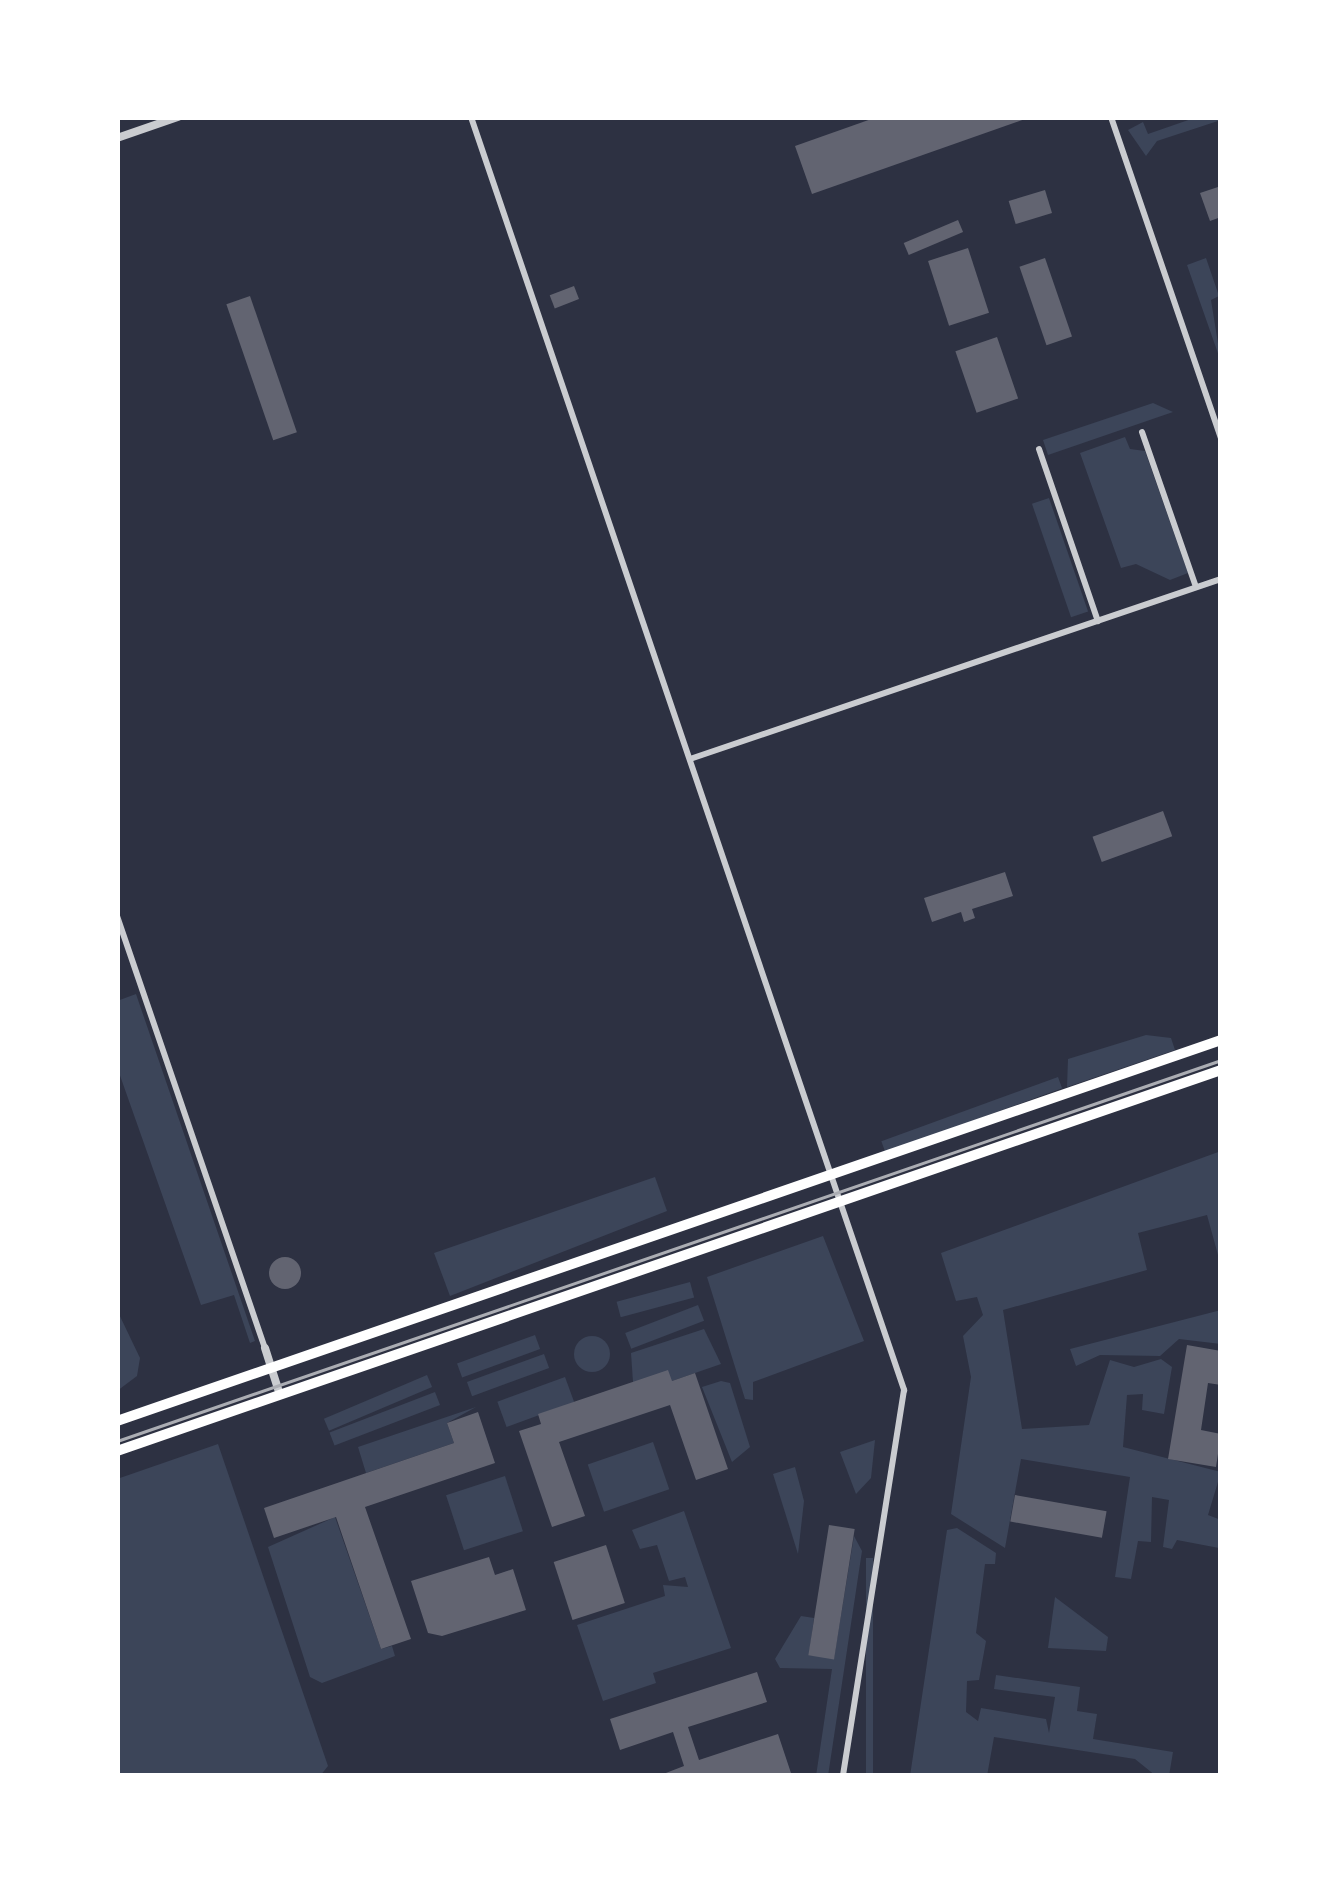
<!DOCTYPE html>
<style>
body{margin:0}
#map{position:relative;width:1338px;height:1893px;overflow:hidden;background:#2d3142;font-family:Ubuntu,sans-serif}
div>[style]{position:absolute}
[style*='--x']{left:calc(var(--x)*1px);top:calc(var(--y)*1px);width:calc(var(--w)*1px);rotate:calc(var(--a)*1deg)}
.green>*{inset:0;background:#3c4559;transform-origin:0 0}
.round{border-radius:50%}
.building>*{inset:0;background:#626471;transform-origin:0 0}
.minor>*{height:6px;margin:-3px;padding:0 3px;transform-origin:3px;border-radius:3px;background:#caccd0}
.tertiary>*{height:8px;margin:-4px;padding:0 4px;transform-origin:4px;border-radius:4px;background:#caccd0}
.trunk>*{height:10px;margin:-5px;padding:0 5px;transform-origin:5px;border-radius:5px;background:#fff}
.tram>*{height:3px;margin:-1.5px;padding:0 1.5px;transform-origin:1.5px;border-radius:1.5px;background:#abadb3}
span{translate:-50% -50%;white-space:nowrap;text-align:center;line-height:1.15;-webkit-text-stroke:12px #fff;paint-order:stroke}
.frame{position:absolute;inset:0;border:120px solid #fff;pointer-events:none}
</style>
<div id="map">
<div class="green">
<i style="clip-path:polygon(1197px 117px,1221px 120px,1157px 141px,1146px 156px,1128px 130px,1143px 122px,1148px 134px)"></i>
<i style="clip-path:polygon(1206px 258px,1219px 296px,1211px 300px,1221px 362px,1187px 265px)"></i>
<i style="clip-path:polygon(1153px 403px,1173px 412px,1048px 455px,1043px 440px)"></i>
<i style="clip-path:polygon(1125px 437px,1130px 449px,1145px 451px,1188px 573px,1170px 580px,1136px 564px,1121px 568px,1080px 453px)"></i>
<i style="left:1049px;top:498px;width:120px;height:18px;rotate:71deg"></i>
<i style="clip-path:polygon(136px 994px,255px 1341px,250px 1343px,234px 1295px,201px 1305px,117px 1067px,117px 1001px)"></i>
<i style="clip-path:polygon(1146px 1035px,1171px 1038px,1175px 1050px,1067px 1087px,1068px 1059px)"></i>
<i style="left:1058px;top:1077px;width:12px;height:188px;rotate:70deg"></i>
<i style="clip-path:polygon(1221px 1151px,1221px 1266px,1207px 1215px,1138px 1233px,1147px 1270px,1003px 1310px,1022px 1429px,1089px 1425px,1110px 1360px,1134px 1367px,1161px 1359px,1172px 1367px,1164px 1414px,1142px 1410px,1143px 1394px,1127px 1395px,1123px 1447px,1221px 1472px,1208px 1515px,1221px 1520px,1219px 1548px,1177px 1540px,1172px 1549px,1163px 1547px,1169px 1500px,1152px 1497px,1151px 1542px,1138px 1541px,1131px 1579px,1115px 1577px,1130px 1477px,1021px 1459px,1005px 1548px,951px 1514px,971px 1377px,963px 1336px,983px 1315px,977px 1297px,956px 1301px,941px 1253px)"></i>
<i style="clip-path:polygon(655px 1177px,667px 1211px,450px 1296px,434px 1253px)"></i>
<i style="clip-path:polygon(823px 1236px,864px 1341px,753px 1382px,753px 1400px,745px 1399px,707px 1277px)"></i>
<i style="left:690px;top:1282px;width:16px;height:76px;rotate:75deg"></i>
<i style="left:698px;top:1305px;width:17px;height:78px;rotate:69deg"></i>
<i style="clip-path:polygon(117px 1310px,140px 1358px,137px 1376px,117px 1391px)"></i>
<i style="clip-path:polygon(1221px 1310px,1221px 1344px,1179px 1339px,1160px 1356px,1100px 1355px,1076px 1366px,1070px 1349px)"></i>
<i style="clip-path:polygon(704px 1329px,721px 1364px,672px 1381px,633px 1382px,631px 1353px)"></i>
<i style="left:535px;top:1335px;width:15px;height:83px;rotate:70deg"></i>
<i class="round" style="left:574px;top:1336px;width:36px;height:36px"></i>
<i style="left:544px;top:1354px;width:15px;height:82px;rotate:70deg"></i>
<i style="left:427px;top:1375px;width:13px;height:112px;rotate:67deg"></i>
<i style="left:565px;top:1377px;width:27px;height:72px;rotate:70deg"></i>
<i style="clip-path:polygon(721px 1381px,730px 1383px,750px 1447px,732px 1462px,702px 1387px)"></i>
<i style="left:435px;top:1392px;width:14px;height:113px;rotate:69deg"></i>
<i style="clip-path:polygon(476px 1407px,447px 1423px,454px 1443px,366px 1473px,358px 1447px)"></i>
<i style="clip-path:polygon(875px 1440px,871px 1478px,856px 1494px,840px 1452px)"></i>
<i style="left:653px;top:1442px;width:50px;height:69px;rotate:71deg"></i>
<i style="clip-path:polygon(218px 1444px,328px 1766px,320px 1776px,120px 1776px,117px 1768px,117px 1479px)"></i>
<i style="clip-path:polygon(795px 1467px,804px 1501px,798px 1554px,773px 1474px)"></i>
<i style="left:505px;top:1476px;width:58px;height:62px;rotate:72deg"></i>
<i style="clip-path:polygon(684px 1511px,731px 1648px,653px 1673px,656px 1683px,603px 1701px,577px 1625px,665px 1596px,663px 1585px,688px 1587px,685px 1577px,669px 1581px,657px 1545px,640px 1549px,632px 1530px)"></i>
<i style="clip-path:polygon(335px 1517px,381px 1649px,392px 1646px,395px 1656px,322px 1683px,310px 1677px,268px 1547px)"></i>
<i style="clip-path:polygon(957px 1528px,996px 1553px,995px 1564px,985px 1564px,976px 1633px,986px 1641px,979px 1680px,967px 1681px,966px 1712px,978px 1721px,981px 1708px,1046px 1719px,1049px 1733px,1055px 1697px,994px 1689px,996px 1675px,1080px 1687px,1077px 1711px,1097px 1714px,1093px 1739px,1173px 1752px,1169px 1776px,1156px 1776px,1135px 1759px,994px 1737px,987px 1776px,910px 1776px,947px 1530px)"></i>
<i style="clip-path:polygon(854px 1536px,862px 1551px,828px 1776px,816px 1776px,832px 1669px,780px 1668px,775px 1659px,801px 1616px,814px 1618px,809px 1655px,834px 1658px)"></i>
<i style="left:866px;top:1558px;width:7px;height:220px"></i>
<i style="clip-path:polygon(1055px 1597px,1108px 1637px,1106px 1651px,1048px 1648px)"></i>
</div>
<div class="building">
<i style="clip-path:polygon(877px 117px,1027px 117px,1028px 118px,812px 194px,795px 146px)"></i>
<i style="clip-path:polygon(1221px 186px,1221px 217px,1210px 221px,1200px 193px)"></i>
<i style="left:1045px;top:190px;width:24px;height:38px;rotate:73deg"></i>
<i style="left:958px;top:220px;width:13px;height:59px;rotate:67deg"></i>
<i style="left:968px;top:248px;width:68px;height:42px;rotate:72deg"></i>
<i style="left:1045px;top:258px;width:83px;height:27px;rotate:71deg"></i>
<i style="left:574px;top:286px;width:14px;height:26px;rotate:69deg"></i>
<i style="left:250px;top:296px;width:144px;height:25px;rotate:71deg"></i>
<i style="left:997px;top:337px;width:65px;height:44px;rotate:71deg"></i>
<i style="left:1163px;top:811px;width:27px;height:75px;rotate:70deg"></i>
<i style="clip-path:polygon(1005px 872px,1013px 896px,972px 909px,975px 918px,964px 922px,961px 912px,932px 922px,924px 898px)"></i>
<i class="round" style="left:269px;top:1257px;width:32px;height:32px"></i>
<i style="clip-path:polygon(1187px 1345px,1221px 1351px,1221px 1385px,1208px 1383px,1201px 1430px,1221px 1434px,1216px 1467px,1168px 1459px)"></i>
<i style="clip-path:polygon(668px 1370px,672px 1381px,695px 1373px,728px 1469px,696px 1480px,670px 1405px,559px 1442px,585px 1516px,552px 1527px,519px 1431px,541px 1424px,538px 1414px)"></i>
<i style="clip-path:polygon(478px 1412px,495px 1463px,365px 1507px,411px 1639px,381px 1649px,336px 1517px,274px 1538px,264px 1508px,454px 1443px,447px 1423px)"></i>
<i style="left:1015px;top:1495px;width:93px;height:27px;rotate:10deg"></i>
<i style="left:829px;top:1525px;width:26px;height:132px;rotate:9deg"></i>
<i style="left:606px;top:1545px;width:61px;height:55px;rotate:72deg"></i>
<i style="clip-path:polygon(489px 1557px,495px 1575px,513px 1569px,526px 1610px,442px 1636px,428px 1633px,411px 1581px)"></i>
<i style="clip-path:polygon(757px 1672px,767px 1702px,688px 1727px,699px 1760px,778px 1734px,792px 1776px,658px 1776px,684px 1766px,673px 1732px,620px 1750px,610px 1719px)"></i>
</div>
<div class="minor">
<i style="--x:471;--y:117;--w:1345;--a:71.21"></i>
<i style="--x:904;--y:1390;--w:391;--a:99"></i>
<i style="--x:1111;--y:117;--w:339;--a:71.1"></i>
<i style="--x:1142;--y:432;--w:164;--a:70.8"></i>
<i style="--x:1039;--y:449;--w:182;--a:71.1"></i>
<i style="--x:690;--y:759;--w:561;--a:-18.73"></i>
<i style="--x:117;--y:916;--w:457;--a:71.1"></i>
</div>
<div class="tertiary">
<i style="--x:117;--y:138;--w:65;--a:-19"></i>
<i style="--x:265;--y:1348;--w:49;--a:72.3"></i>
</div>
<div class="trunk">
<i style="--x:117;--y:1421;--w:1168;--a:-19.04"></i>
<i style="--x:117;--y:1451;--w:1168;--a:-19.04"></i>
</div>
<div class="tram">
<i style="--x:117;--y:1441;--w:1168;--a:-19.04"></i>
</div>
<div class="frame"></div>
</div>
